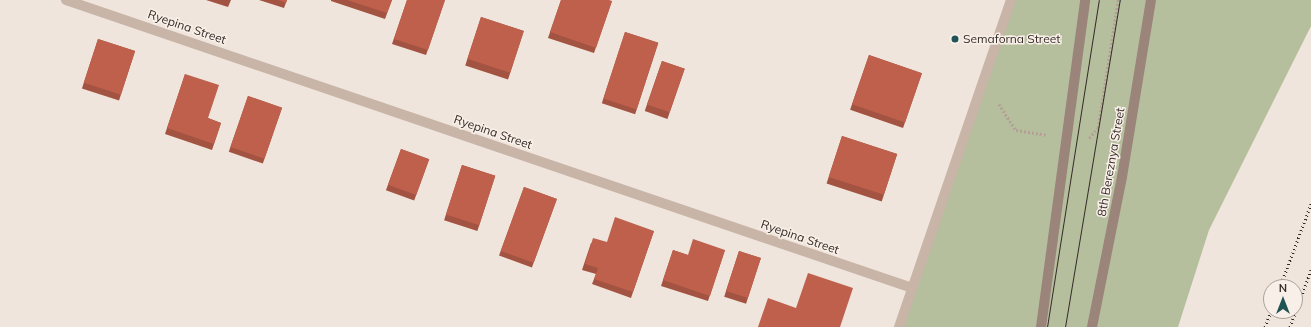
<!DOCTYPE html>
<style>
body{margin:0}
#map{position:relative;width:1311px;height:327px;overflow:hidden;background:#f0e5dc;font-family:Mulish,sans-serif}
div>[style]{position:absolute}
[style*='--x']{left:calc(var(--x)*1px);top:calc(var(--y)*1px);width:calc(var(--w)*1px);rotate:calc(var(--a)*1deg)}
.green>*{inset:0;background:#b5be9d}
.path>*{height:2.5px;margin-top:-1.25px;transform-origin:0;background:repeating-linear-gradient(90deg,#b39f93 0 2px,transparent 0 4px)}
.minor>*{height:10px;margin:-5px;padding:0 5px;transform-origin:5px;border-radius:5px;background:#c8b5a8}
.tertiary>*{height:10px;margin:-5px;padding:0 5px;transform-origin:5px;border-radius:5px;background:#c8b5a8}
.secondary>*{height:10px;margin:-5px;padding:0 5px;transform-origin:5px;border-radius:5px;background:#9b847a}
.tram>*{height:1px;margin:-0.5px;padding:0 0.5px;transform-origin:0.5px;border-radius:0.5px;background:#352b28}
.rail>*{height:3px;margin-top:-1.5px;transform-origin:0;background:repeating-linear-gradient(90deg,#352b28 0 1px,transparent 0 4px)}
.wall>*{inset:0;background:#a35341;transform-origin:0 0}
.building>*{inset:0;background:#be604c;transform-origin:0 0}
.dots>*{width:11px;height:11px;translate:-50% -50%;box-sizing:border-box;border:2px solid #f8f0e8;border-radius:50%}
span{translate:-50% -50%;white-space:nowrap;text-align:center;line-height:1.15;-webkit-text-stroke:3px #f8f0e8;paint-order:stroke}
.street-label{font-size:12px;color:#352b28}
.poi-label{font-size:12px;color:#352b28}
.left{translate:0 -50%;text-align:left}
.north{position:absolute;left:1263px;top:279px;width:40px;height:40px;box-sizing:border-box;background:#f8f0e8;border:1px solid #aaa19b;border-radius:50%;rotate:0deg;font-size:11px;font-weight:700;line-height:16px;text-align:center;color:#352b28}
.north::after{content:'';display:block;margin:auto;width:14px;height:18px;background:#205454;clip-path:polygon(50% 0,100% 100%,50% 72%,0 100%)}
</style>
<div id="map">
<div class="green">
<i style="clip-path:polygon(1010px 0,1311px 0,1311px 26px,1209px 230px,1178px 327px,899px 327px)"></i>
</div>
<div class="path">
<i style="--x:999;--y:104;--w:31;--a:57"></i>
<i style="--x:1016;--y:130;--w:30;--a:9"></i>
<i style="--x:1089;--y:138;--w:13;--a:-48"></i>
<i style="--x:1098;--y:128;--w:130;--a:-81.1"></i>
</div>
<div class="minor">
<i style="--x:66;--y:0;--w:894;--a:18.8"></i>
</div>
<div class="tertiary">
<i style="--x:899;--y:327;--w:346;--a:-71.1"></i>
</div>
<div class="secondary">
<i style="--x:1041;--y:327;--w:330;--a:-82.3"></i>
<i style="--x:1092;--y:327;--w:153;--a:-78.7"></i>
<i style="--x:1122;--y:177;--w:179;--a:-80.7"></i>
</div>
<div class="tram">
<i style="--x:1047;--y:327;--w:331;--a:-81"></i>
<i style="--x:1065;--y:327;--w:332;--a:-80.5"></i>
</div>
<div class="rail">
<i style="--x:1280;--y:287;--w:89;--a:-69.5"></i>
<i style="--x:1265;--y:327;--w:17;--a:-69"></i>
<i style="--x:1290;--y:327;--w:61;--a:-69.8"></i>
</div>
<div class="wall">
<i style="clip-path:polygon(206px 0,231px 0,228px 7px)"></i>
<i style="clip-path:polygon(259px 0,287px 0,284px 8px)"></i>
<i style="clip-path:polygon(331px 0,392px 0,385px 19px,331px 1px)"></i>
<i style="clip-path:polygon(407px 0,445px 0,426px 55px,392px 44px)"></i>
<i style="clip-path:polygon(561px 0,612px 1px,594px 53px,548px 38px)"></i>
<i style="left:481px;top:17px;width:45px;height:51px;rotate:18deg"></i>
<i style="left:625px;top:32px;width:35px;height:75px;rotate:18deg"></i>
<i style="left:98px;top:39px;width:39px;height:52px;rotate:18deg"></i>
<i style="left:869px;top:55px;width:56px;height:58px;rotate:19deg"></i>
<i style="left:662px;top:61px;width:24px;height:53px;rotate:19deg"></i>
<i style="clip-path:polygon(185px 74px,208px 118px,221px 123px,212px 150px,165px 134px)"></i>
<i style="left:248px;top:96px;width:36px;height:59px;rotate:19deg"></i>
<i style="left:842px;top:136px;width:58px;height:50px;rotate:18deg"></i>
<i style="left:401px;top:149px;width:30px;height:44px;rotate:20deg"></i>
<i style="left:462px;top:165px;width:35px;height:58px;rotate:18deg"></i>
<i style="left:524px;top:187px;width:35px;height:73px;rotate:20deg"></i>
<i style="clip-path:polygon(654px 231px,631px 298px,592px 284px,596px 274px,582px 270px,591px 243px,607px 242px)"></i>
<i style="clip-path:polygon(673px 250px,688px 255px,725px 250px,708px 301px,661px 286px)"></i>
<i style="left:739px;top:251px;width:23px;height:48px;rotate:18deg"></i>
</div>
<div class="building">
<i style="clip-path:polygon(278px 0,287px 0,286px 3px)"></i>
<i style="clip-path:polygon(347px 0,392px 0,387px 13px)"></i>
<i style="clip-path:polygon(407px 0,445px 0,428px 50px,394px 39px)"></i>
<i style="clip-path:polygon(561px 0,609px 0,612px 1px,596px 48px,550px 32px)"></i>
<i style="left:481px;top:17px;width:45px;height:44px;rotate:18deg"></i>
<i style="left:625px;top:32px;width:35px;height:70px;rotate:18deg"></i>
<i style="left:98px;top:39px;width:39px;height:46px;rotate:18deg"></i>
<i style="left:869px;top:55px;width:56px;height:52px;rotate:19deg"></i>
<i style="left:662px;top:61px;width:24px;height:46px;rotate:19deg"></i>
<i style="clip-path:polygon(185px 74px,219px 85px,208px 118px,221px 123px,214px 144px,167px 128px)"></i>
<i style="left:248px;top:96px;width:36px;height:54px;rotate:19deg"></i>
<i style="left:842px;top:136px;width:58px;height:43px;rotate:18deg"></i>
<i style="left:401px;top:149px;width:30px;height:38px;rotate:20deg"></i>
<i style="left:462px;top:165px;width:35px;height:52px;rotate:18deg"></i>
<i style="left:524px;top:187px;width:35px;height:68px;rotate:20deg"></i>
<i style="clip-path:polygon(615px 217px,654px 231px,633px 292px,594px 279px,598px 268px,585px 264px,593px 238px,607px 242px)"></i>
<i style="clip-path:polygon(693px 239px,725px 250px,710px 296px,663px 280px,673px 250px,688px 255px)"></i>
<i style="left:739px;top:251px;width:23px;height:42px;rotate:18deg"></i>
<i style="clip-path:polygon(808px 273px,853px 288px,840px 327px,758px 327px,768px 298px,796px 308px)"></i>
</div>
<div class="dots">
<i style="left:955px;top:39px;background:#205454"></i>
</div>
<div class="street-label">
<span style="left:187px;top:27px;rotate:19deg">Ryepina Street</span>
<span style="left:493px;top:132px;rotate:19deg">Ryepina Street</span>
<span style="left:1111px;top:162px;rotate:-80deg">8th Bereznya Street</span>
<span style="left:800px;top:237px;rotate:19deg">Ryepina Street</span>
</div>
<div class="poi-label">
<span class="left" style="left:963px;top:39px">Semaforna Street</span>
</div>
<div class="north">N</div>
</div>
